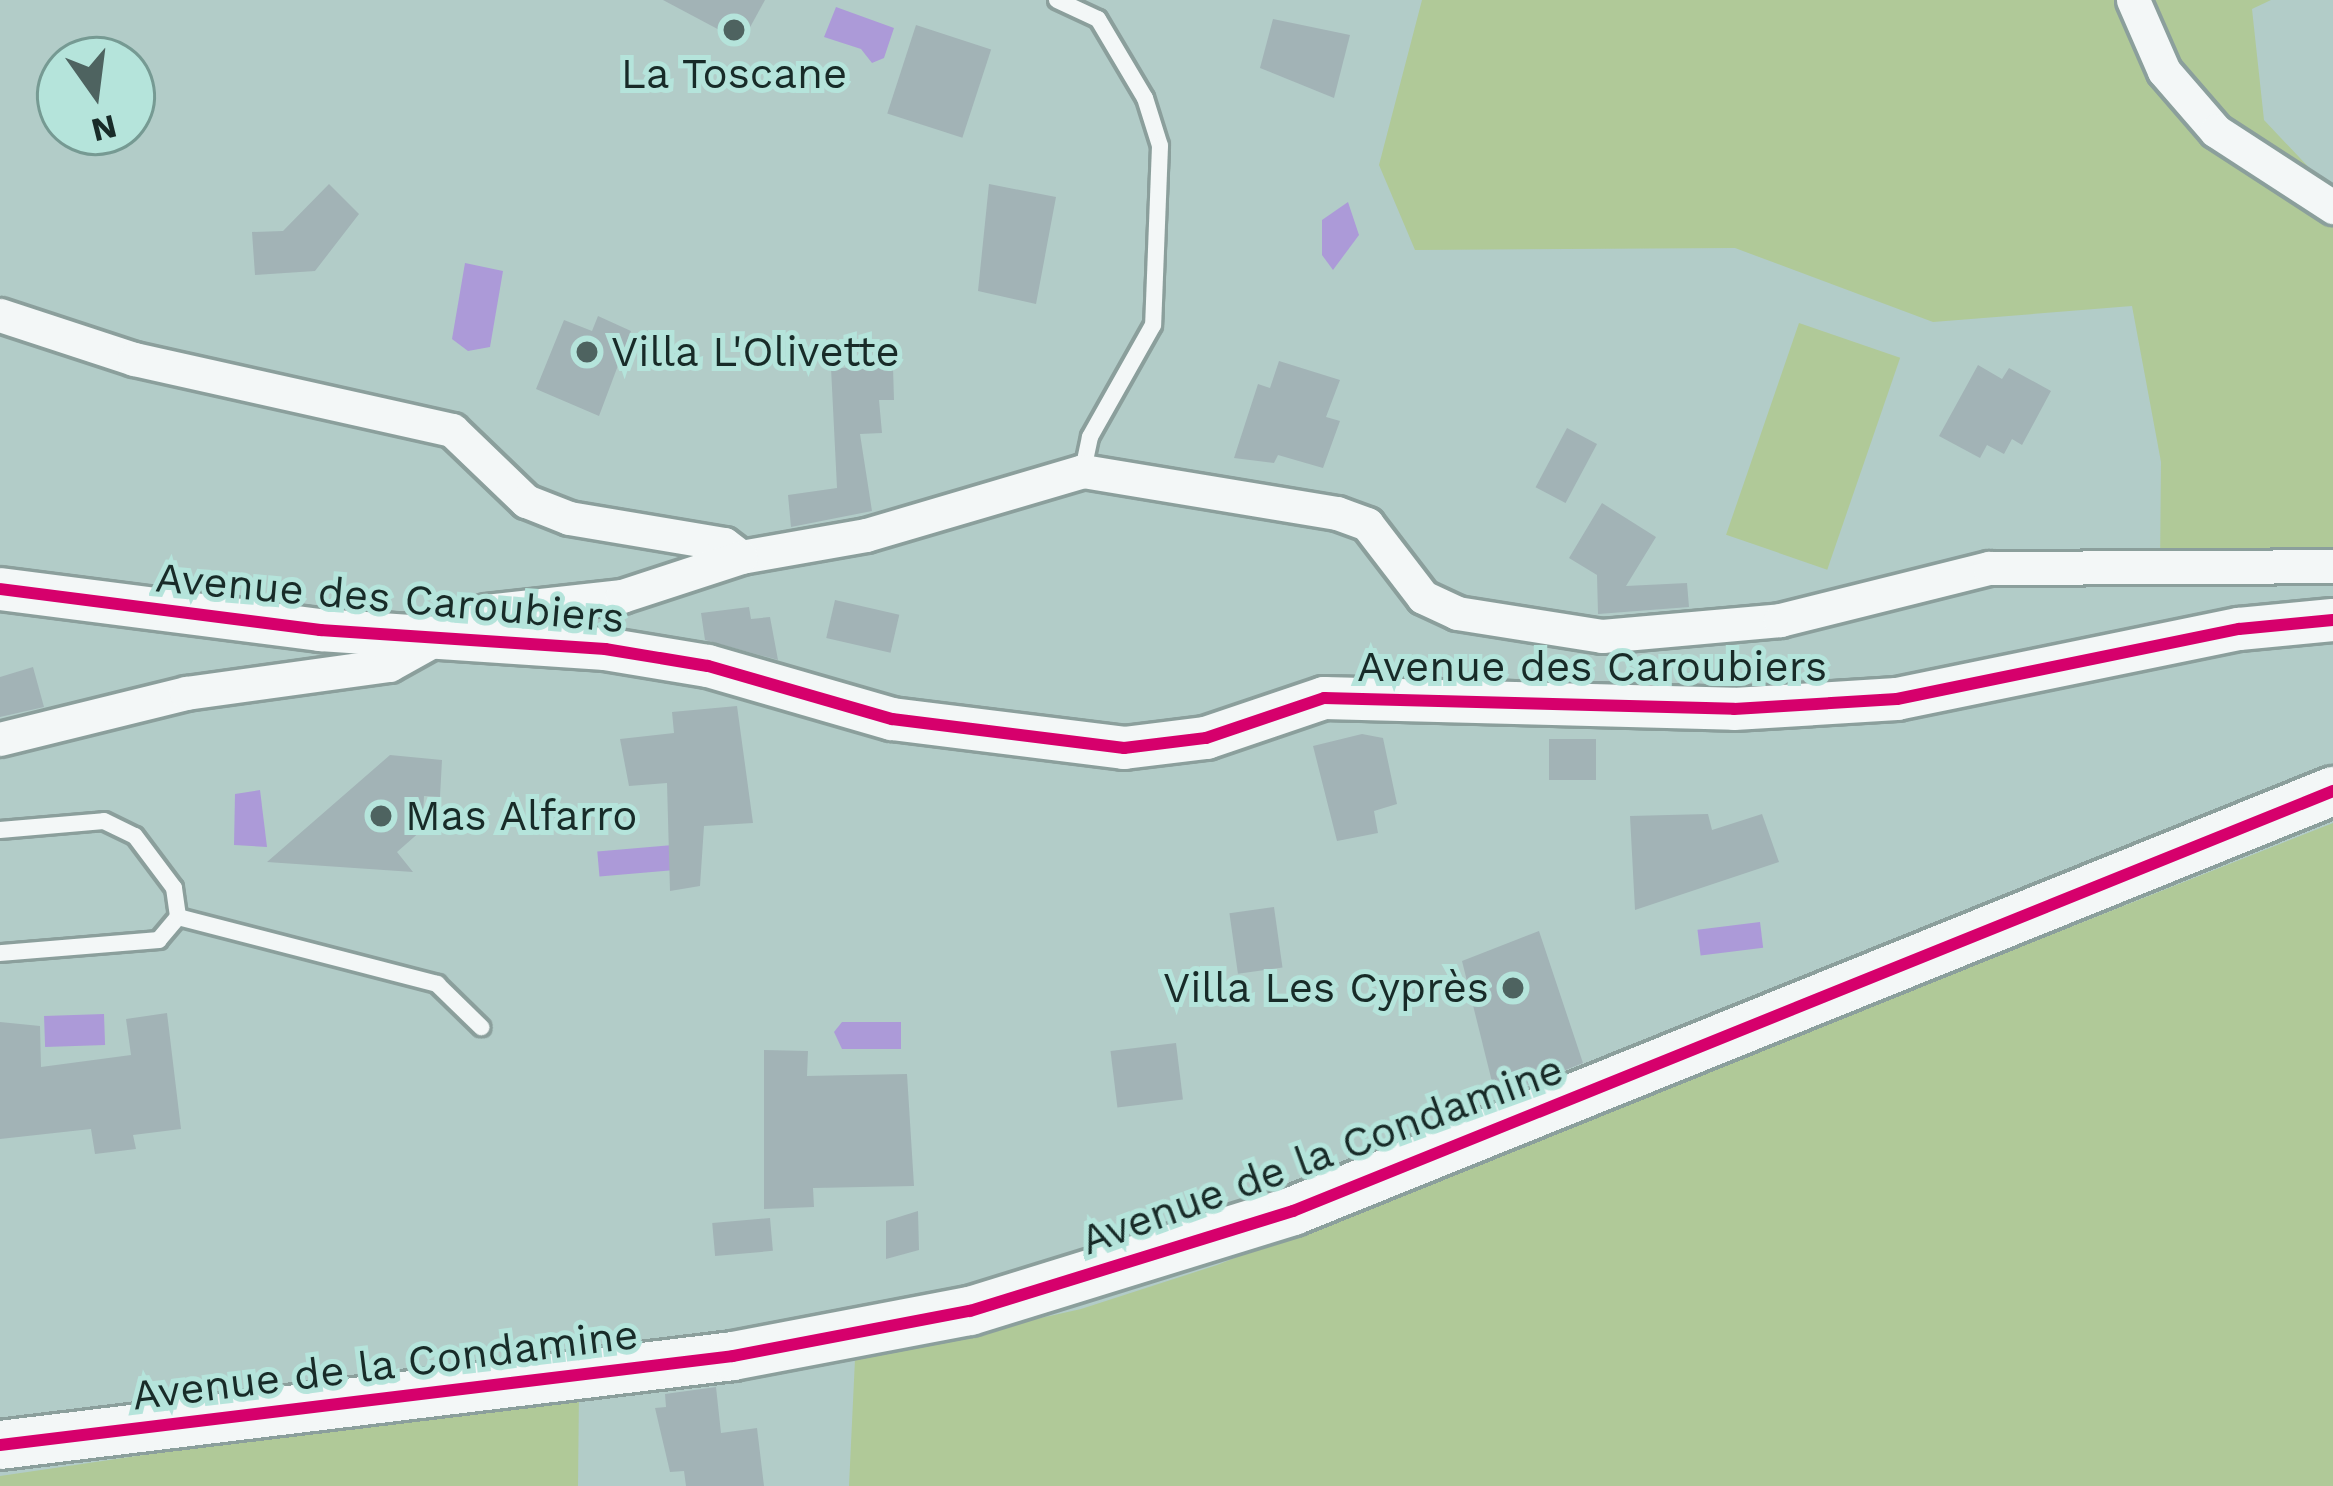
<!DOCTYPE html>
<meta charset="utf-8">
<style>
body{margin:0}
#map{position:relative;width:2333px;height:1486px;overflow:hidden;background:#b2ccc8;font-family:"Work Sans",sans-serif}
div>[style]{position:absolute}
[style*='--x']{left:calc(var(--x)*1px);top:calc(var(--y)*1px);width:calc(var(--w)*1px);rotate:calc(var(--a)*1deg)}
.green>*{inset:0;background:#b0c998;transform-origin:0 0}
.water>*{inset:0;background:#ac9ad8;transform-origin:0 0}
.building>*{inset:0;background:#a2b3b6;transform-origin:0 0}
.roads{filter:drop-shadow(3px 0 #8b9f9c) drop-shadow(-3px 0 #8b9f9c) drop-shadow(0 3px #8b9f9c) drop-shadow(0 -3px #8b9f9c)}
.service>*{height:16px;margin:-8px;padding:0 8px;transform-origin:8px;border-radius:8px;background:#f3f7f7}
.minor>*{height:33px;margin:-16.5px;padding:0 16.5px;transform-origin:16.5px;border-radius:16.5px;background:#f3f7f7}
.tertiary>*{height:42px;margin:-21px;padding:0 21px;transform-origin:21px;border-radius:21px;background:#f3f7f7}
.secondary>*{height:48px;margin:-24px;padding:0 24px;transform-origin:24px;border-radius:24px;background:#f3f7f7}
.cycleway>*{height:12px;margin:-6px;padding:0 6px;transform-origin:6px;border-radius:6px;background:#d6006c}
.dots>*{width:33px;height:33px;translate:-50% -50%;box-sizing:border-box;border:6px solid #b5e4db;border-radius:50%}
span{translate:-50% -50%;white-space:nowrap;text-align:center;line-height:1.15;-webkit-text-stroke:10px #b5e4db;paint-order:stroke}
.poi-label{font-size:42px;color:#182b28}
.left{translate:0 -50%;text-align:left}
.right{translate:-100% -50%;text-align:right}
.street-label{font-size:42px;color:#182b28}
.north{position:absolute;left:36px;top:36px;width:120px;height:120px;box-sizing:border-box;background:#b5e4db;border:3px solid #769a93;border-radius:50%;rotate:166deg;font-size:33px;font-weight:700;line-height:48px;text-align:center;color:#182b28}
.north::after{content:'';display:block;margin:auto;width:42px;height:54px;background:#4e6360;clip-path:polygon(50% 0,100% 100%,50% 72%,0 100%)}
</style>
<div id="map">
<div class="green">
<i style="clip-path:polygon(1422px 0,2271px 0,2252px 9px,2264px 120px,2333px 193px,2333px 566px,2160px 571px,2161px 462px,2132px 306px,1933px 322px,1735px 248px,1415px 250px,1379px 165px)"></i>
<i style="left:1799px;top:323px;width:107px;height:224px;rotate:19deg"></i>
<i style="clip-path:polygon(2333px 823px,2333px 1486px,849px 1486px,855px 1359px,1081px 1309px,1217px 1265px)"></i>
<i style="clip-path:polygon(579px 1391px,578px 1486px,0 1486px,0 1476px)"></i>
</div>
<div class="water">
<i style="clip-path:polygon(836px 7px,894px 28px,884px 58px,872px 63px,861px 49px,824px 37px)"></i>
<i style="clip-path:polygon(1348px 202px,1359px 235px,1333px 270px,1322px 255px,1322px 220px)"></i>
<i style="clip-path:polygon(465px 263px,503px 271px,490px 347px,468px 351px,452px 339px)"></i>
<i style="clip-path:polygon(260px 790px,267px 847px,234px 845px,235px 794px)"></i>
<i style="left:673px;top:845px;width:25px;height:76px;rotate:85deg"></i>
<i style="left:1760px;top:922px;width:26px;height:63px;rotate:83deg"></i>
<i style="left:104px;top:1014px;width:31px;height:60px;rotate:88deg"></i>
<i style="clip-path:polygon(842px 1022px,901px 1022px,901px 1049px,842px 1049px,834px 1032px)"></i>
</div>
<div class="building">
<i style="clip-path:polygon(663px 0,765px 0,742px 42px)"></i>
<i style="clip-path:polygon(1273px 19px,1350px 35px,1334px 98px,1260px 68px)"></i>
<i style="left:916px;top:25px;width:79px;height:93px;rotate:18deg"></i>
<i style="clip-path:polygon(329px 184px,359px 214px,315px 271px,255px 275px,252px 232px,283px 231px)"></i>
<i style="clip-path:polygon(989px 184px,1056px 197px,1036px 304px,978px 291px)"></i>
<i style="clip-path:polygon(598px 316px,631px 331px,599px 416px,536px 389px,564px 320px,592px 331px)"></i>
<i style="clip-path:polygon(1279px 361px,1340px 380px,1326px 417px,1340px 421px,1323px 468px,1278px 455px,1274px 463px,1234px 458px,1258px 384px,1270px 388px)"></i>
<i style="clip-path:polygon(1978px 365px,2002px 379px,2009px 368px,2051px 391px,2022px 445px,2012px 439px,2004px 454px,1987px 445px,1980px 458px,1939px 436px)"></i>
<i style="clip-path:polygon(893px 367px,894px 400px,879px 400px,882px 433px,860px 434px,872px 511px,791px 527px,788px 495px,837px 488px,831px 368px)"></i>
<i style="left:1567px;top:428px;width:34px;height:67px;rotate:28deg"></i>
<i style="clip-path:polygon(1602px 503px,1656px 537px,1626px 586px,1687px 583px,1689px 607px,1598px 614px,1597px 575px,1569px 558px)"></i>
<i style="left:835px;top:600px;width:66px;height:39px;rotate:13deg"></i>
<i style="clip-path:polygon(749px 607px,751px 619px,770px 617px,778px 660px,705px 640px,701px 613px)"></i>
<i style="clip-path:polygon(33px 667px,44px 707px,0 717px,0 677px)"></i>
<i style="clip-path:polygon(737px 706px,753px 823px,704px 826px,700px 886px,670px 891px,667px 783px,629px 786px,620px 739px,674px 733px,672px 712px)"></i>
<i style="clip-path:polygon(1362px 734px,1383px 738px,1397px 804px,1374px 811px,1378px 833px,1337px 841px,1313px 746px)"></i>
<i style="left:1549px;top:739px;width:47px;height:41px"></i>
<i style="clip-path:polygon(390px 755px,442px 760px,440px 797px,424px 796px,422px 830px,397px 852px,413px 872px,267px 862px)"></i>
<i style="clip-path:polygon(1708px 814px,1712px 830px,1762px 814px,1779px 862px,1635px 910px,1630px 816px)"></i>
<i style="left:1274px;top:907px;width:61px;height:45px;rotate:82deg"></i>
<i style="clip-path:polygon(1539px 931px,1583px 1063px,1496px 1098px,1462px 961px)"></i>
<i style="clip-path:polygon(167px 1013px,181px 1129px,133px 1135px,136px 1149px,95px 1154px,91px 1129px,0 1139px,0 1022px,40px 1026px,41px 1067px,131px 1055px,126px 1019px)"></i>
<i style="left:1176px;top:1043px;width:57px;height:66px;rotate:83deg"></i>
<i style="clip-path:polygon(764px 1050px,808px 1051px,807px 1076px,907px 1074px,914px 1186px,813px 1188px,814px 1207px,764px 1209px)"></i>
<i style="clip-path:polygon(918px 1211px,919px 1250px,886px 1259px,886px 1221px)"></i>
<i style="left:770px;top:1218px;width:33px;height:58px;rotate:85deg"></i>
<i style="clip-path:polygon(716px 1387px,721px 1433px,757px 1428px,764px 1486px,686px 1486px,684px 1471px,670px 1472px,655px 1408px,666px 1407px,665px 1394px)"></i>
</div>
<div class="roads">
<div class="service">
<i style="--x:1057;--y:0;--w:45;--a:24.9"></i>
<i style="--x:1098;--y:19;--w:92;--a:59.3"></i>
<i style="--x:1145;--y:98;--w:50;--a:72.6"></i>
<i style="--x:1160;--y:146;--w:179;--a:92.2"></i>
<i style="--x:1153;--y:325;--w:129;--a:119.4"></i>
<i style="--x:1090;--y:437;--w:35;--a:102"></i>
<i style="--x:0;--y:830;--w:104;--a:-4.9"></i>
<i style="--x:104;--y:821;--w:34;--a:26"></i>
<i style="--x:135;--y:836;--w:65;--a:53.1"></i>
<i style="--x:174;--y:888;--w:29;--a:82"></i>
<i style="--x:178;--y:917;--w:30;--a:130"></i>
<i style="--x:159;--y:940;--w:160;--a:175.3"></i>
<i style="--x:178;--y:917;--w:268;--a:14.5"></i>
<i style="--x:437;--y:984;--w:62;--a:44.3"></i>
</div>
<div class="minor">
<i style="--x:2133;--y:0;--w:77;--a:66.4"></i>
<i style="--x:2164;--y:71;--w:79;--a:49.1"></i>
<i style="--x:2216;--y:131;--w:140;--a:33"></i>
<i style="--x:0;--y:315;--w:141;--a:18.2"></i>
<i style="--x:134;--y:359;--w:326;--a:12.6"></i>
<i style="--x:452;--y:430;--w:103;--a:43.8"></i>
<i style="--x:526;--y:501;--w:46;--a:21.6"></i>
<i style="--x:569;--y:518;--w:157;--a:9.5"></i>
<i style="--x:724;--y:544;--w:21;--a:37"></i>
<i style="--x:741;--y:557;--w:127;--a:-10"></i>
<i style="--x:866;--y:535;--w:226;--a:-16.4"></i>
<i style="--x:1083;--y:471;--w:257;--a:9.4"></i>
<i style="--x:1337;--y:513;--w:32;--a:20"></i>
<i style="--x:1367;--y:524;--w:92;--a:52.5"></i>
<i style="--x:1423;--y:597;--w:38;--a:25"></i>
<i style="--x:1457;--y:613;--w:147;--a:9"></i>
<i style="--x:1602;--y:636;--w:179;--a:-5.1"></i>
<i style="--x:1780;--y:620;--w:215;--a:-14"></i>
<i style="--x:1989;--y:568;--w:344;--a:-0.3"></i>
<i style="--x:0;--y:739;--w:192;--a:-13.9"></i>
<i style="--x:186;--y:693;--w:205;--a:-7.9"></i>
<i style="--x:389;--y:665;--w:111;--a:-29.1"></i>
<i style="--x:486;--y:611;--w:137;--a:-6.3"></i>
<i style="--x:622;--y:596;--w:125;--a:-18.1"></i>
</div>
<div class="tertiary">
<i style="--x:0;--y:589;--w:323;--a:7.3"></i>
<i style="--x:320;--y:630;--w:286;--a:3.8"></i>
<i style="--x:605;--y:649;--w:104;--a:9.4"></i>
<i style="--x:708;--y:666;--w:191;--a:16.1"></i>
<i style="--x:892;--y:719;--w:234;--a:7.1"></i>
<i style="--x:1124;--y:748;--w:83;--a:-7"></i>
<i style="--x:1206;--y:738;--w:125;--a:-18.7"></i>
<i style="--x:1324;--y:698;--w:410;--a:1.5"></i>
<i style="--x:1734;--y:709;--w:163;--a:-3.5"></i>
<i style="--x:1897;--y:699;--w:349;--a:-11.6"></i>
<i style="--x:2239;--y:629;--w:94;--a:-5.5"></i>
</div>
<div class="secondary">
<i style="--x:0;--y:1445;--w:738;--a:-6.92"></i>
<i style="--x:733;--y:1356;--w:241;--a:-10.8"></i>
<i style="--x:970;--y:1311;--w:338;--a:-17.2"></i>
<i style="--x:1293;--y:1211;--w:1122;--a:-21.99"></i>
</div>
</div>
<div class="cycleway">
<i style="--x:0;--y:589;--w:323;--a:7.3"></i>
<i style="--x:320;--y:630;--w:286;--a:3.8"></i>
<i style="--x:605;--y:649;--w:104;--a:9.4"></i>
<i style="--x:708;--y:666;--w:191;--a:16.1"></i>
<i style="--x:892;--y:719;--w:234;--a:7.1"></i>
<i style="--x:1124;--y:748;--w:83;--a:-7"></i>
<i style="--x:1206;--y:738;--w:125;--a:-18.7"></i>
<i style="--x:1324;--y:698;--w:410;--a:1.5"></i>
<i style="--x:1734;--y:709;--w:163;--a:-3.5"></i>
<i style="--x:1897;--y:699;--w:349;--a:-11.6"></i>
<i style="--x:2239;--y:629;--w:94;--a:-5.5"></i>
<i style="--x:0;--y:1445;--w:738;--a:-6.92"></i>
<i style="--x:733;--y:1356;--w:241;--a:-10.8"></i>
<i style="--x:970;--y:1311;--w:338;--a:-17.2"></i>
<i style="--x:1293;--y:1211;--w:1122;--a:-21.99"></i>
</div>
<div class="dots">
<i style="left:734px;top:30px;background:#4e6360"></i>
<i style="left:587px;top:352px;background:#4e6360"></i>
<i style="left:381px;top:816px;background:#4e6360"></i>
<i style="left:1513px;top:988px;background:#4e6360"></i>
</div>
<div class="poi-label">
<span style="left:734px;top:74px">La Toscane</span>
<span class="left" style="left:611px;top:352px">Villa L'Olivette</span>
<span class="left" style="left:405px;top:816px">Mas Alfarro</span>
<span class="right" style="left:1489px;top:988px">Villa Les Cyprès</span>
</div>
<div class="street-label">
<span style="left:390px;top:598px;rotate:5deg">Avenue des Caroubiers</span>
<span style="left:1592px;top:667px">Avenue des Caroubiers</span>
<span style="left:1322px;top:1155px;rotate:-20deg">Avenue de la Condamine</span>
<span style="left:385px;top:1365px;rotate:-7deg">Avenue de la Condamine</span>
</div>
<div class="north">N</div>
</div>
